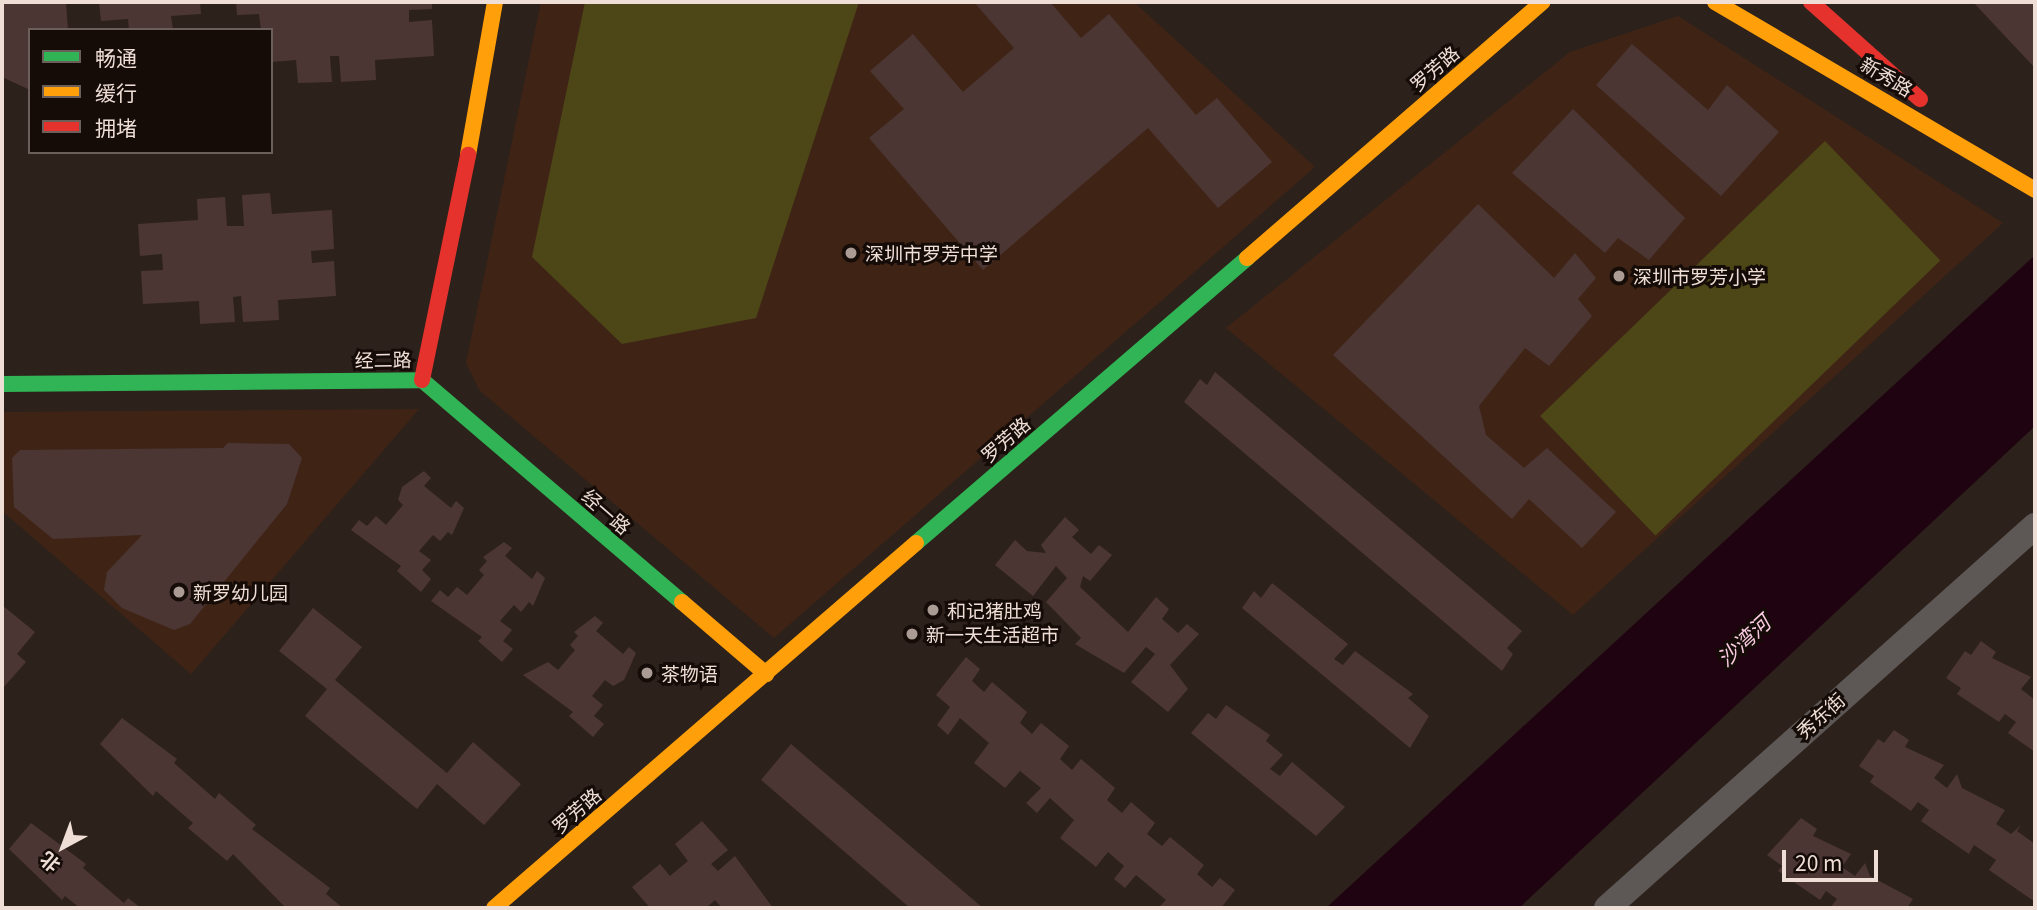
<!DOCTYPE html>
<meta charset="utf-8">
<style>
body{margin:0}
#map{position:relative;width:2037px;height:910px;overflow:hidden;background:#2d211b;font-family:Georgia,"Noto Sans SC",serif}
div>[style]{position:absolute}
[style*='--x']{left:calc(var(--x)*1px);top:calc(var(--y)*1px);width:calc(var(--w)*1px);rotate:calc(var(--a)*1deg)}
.built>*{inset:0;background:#3f2416}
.green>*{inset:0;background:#4d4718;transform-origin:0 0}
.water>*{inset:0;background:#1f0311}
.building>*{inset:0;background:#4b3634}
.street>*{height:26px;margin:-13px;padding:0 13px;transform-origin:13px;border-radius:13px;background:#5d5855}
.fast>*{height:16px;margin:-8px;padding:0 8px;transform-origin:8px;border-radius:8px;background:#30b455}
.slow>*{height:16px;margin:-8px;padding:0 8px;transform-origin:8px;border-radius:8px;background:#ff9f0a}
.jam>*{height:16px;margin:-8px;padding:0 8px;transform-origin:8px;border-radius:8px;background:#e5322d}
.dots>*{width:19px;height:19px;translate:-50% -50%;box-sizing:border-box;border:4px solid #150b07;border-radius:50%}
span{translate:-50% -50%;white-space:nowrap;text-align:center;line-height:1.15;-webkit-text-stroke:6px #150b07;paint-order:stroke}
.street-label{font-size:19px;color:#eeded6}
.poi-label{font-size:19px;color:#eeded6}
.left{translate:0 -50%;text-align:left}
.water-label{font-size:21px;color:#facbe2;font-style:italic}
.frame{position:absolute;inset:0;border:4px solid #eeded6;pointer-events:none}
.legend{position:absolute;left:28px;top:28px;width:245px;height:126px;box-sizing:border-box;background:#150b07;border:2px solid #6c5f5a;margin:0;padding:9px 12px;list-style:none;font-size:21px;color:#eeded6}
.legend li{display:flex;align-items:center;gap:14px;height:35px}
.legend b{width:35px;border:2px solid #6c5f5a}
.north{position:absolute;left:28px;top:812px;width:70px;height:70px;-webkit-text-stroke:5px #150b07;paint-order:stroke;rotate:221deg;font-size:19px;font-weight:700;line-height:28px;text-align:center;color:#eeded6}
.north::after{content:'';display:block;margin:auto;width:24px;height:32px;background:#eeded6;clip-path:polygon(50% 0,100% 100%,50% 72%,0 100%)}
.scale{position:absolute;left:1782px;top:850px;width:96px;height:32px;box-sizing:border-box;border:4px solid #eeded6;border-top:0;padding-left:9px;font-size:21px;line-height:24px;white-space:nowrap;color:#eeded6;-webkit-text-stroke:5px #150b07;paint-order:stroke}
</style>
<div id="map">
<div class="built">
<i style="clip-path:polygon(541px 2px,1134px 2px,1315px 167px,774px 638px,480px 391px,466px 363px)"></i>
<i style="clip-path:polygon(1678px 16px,2003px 223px,1573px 615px,1226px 328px,1570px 52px)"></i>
<i style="clip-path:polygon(419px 409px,191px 674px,2px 511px,2px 412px)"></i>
</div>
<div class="green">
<i style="clip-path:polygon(585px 2px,859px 2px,756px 318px,622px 344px,532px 257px)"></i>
<i style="left:1825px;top:141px;width:166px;height:396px;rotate:46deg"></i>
</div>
<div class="water">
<i style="clip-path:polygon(2035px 255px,2035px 426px,1519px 908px,1326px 908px)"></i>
</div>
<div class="building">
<i style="clip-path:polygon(2px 2px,66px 2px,68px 30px,30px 30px,30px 90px,2px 77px)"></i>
<i style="clip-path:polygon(99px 2px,200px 2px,201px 14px,171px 16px,173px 30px,129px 30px,128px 19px,101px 21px)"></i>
<i style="clip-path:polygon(236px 2px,432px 2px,432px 9px,409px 10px,409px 22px,432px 20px,434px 56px,375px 60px,376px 80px,341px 82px,339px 56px,330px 56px,332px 82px,298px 83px,296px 60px,271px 62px,271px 30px,261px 30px,259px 14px,237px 15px)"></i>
<i style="clip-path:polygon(974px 2px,1050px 2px,1081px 38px,1109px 14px,1196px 115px,1217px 98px,1272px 162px,1218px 208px,1148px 128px,983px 270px,869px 138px,904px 109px,870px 71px,913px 34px,963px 92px,1014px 48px)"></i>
<i style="clip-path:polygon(1973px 2px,2035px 2px,2035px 68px)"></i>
<i style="clip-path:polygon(1632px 44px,1708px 110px,1727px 85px,1779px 132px,1721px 196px,1596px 85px)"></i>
<i style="clip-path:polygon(1573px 109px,1685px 218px,1649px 260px,1618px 238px,1605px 253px,1512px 173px)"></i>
<i style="clip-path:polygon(270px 193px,272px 214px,332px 210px,334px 249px,311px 251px,312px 263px,334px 261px,336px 296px,278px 300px,279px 320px,243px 322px,241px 296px,233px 297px,235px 322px,200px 324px,199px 301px,143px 304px,141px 271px,163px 270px,162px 254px,140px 256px,138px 224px,198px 220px,197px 199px,225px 197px,227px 226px,244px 226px,242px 195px)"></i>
<i style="clip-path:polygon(1478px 204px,1554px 278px,1575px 253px,1596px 278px,1578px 299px,1592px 316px,1549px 366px,1525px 348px,1479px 406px,1486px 435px,1524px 468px,1547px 448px,1616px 512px,1582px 548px,1529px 499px,1512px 519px,1333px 355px)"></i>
<i style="clip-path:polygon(1215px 372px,1522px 631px,1507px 648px,1513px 654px,1502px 671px,1184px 402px,1200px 379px,1207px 385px)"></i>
<i style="clip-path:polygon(228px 443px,289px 444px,302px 458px,287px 504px,190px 624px,174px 630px,122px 608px,104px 590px,107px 572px,142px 535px,53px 539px,14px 507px,12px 458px,20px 450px,223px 448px)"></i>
<i style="clip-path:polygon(424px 471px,431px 478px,424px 486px,451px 508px,456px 501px,464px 508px,452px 535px,448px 532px,440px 541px,433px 535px,419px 551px,431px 560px,422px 570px,431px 579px,421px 592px,397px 571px,401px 566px,351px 530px,359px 520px,367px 526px,376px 516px,386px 525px,403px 505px,398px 500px,402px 487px)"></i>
<i style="clip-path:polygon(1065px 517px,1079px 530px,1072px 537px,1091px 554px,1099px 545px,1112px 555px,1090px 581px,1083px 576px,1080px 587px,1128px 632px,1156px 597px,1169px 609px,1162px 619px,1178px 633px,1187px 624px,1199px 634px,1170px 665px,1188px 689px,1168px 712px,1131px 682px,1155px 654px,1146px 647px,1124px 673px,1075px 644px,1081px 638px,1046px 602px,1067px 578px,1056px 566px,1033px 596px,995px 565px,1015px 540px,1027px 551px,1046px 553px,1041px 545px)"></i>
<i style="clip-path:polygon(504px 542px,512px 548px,505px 556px,532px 579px,537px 571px,545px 578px,533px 606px,529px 602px,521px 612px,514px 605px,500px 621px,512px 630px,503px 641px,513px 649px,502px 662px,478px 641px,482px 637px,431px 601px,440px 590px,448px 597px,457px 587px,467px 595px,484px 575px,479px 570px,487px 561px,483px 557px)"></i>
<i style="clip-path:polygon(1272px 583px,1348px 644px,1334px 659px,1343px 665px,1355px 651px,1413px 694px,1408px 698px,1429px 716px,1410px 748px,1242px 608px,1254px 591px,1261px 598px)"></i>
<i style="clip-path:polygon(2px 605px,35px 632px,17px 654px,26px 662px,2px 689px)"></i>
<i style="clip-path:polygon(313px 608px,362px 647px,335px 680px,447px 773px,473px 742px,521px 784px,484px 825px,437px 784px,417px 809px,305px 716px,327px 689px,279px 651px)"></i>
<i style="clip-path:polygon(595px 616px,603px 623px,596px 631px,623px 654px,629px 647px,636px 653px,624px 680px,613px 686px,605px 680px,592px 696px,603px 705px,594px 716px,604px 724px,593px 737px,569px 716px,573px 712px,523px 675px,548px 662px,558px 670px,575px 650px,570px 645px,578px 636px,574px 632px)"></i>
<i style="clip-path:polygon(1981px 641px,1996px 652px,1992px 658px,2031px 677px,2021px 689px,2035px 700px,2035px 752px,2008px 733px,2016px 722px,2005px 714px,1999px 722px,1957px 694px,1961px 688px,1946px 678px,1965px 651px,1971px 655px)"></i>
<i style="clip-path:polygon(966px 657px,980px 669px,972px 681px,984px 692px,992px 682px,1027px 712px,1020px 723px,1032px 734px,1041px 723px,1069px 746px,1060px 759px,1072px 770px,1081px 759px,1115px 788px,1107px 800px,1122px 813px,1131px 802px,1155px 823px,1147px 834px,1162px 846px,1170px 837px,1204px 865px,1197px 874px,1212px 887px,1220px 878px,1235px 890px,1221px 908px,1158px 908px,1166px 900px,1136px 875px,1125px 888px,1114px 879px,1124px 866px,1108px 852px,1096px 867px,1060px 838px,1074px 820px,1050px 798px,1037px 813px,1026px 803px,1041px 788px,1020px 771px,1005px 788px,974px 763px,989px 743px,960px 718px,948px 735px,937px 725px,950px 707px,936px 695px)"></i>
<i style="clip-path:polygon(1226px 705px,1270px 735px,1266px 741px,1283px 755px,1270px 769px,1280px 776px,1292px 762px,1345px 807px,1316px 836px,1191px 733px,1208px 713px,1216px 719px)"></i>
<i style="clip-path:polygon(122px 718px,177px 759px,174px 763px,215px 799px,219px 793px,256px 825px,252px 829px,330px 888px,326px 894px,343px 908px,286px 908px,233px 854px,227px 861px,188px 828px,193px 823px,156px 791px,153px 796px,100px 744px)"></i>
<i style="clip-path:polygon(1894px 730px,1909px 740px,1905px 747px,1944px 765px,1934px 778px,1947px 788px,1957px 774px,1962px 788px,2005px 810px,1996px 824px,2011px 834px,2021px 825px,2017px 831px,2035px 844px,2035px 902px,1989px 870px,1996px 860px,1974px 845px,1969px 854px,1921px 821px,1929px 810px,1918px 802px,1911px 811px,1870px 782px,1874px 776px,1859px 766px,1878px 739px,1884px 743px)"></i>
<i style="clip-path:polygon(791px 744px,983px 908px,910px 908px,761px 780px)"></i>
<i style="clip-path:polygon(1801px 818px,1817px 829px,1813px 836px,1851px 854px,1842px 867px,1855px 876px,1865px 863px,1870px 876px,1913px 899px,1907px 908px,1830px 908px,1837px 899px,1826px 891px,1820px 900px,1778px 871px,1782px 866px,1767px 855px)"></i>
<i style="clip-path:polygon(702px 821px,728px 850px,711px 864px,718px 871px,735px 856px,773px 908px,722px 908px,715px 900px,706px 908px,650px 908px,632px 887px,660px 864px,670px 876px,688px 861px,675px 844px)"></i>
<i style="clip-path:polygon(31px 823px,86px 864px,83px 868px,124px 903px,128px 898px,141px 908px,80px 908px,65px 896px,62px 900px,9px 849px)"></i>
</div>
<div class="street">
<i style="--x:1607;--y:908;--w:574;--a:-41.75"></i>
</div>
<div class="fast">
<i style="--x:422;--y:380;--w:342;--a:40.5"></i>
<i style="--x:2;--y:384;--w:420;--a:-0.5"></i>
<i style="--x:916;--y:543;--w:437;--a:-40.7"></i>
</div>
<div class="slow">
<i style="--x:1715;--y:2;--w:371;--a:30.4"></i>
<i style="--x:468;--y:155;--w:155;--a:-80"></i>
<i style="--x:1247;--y:258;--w:391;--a:-40.9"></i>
<i style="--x:682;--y:602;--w:111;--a:40.6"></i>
<i style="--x:494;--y:908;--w:558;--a:-40.86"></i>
</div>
<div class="jam">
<i style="--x:1811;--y:2;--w:146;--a:41.7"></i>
<i style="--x:422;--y:380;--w:230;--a:-78.4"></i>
</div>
<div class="dots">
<i style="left:851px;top:253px;background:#aa9c95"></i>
<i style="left:1619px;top:276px;background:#aa9c95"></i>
<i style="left:179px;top:592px;background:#aa9c95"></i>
<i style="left:933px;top:610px;background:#aa9c95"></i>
<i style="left:912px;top:634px;background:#aa9c95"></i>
<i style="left:647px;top:673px;background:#aa9c95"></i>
</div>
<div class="street-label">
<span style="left:1434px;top:68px;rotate:-41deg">罗芳路</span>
<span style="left:1887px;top:76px;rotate:31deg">新秀路</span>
<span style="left:383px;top:359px;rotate:-1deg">经二路</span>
<span style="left:1005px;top:439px;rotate:-41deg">罗芳路</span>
<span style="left:607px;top:511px;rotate:41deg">经一路</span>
<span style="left:1820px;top:715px;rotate:-42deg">秀东街</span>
<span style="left:576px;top:810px;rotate:-41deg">罗芳路</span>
</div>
<div class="poi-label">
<span class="left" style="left:865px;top:253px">深圳市罗芳中学</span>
<span class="left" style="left:1633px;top:276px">深圳市罗芳小学</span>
<span class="left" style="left:193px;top:592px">新罗幼儿园</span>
<span class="left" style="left:947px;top:610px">和记猪肚鸡</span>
<span class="left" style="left:926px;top:634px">新一天生活超市</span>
<span class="left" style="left:661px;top:673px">茶物语</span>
</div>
<div class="water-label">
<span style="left:1743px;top:640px;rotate:-43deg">沙湾河</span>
</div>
<div class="frame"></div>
<ul class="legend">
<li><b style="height:9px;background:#30b455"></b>畅通</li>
<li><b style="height:9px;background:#ff9f0a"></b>缓行</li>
<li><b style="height:9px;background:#e5322d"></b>拥堵</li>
</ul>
<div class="north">北</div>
<div class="scale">20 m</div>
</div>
